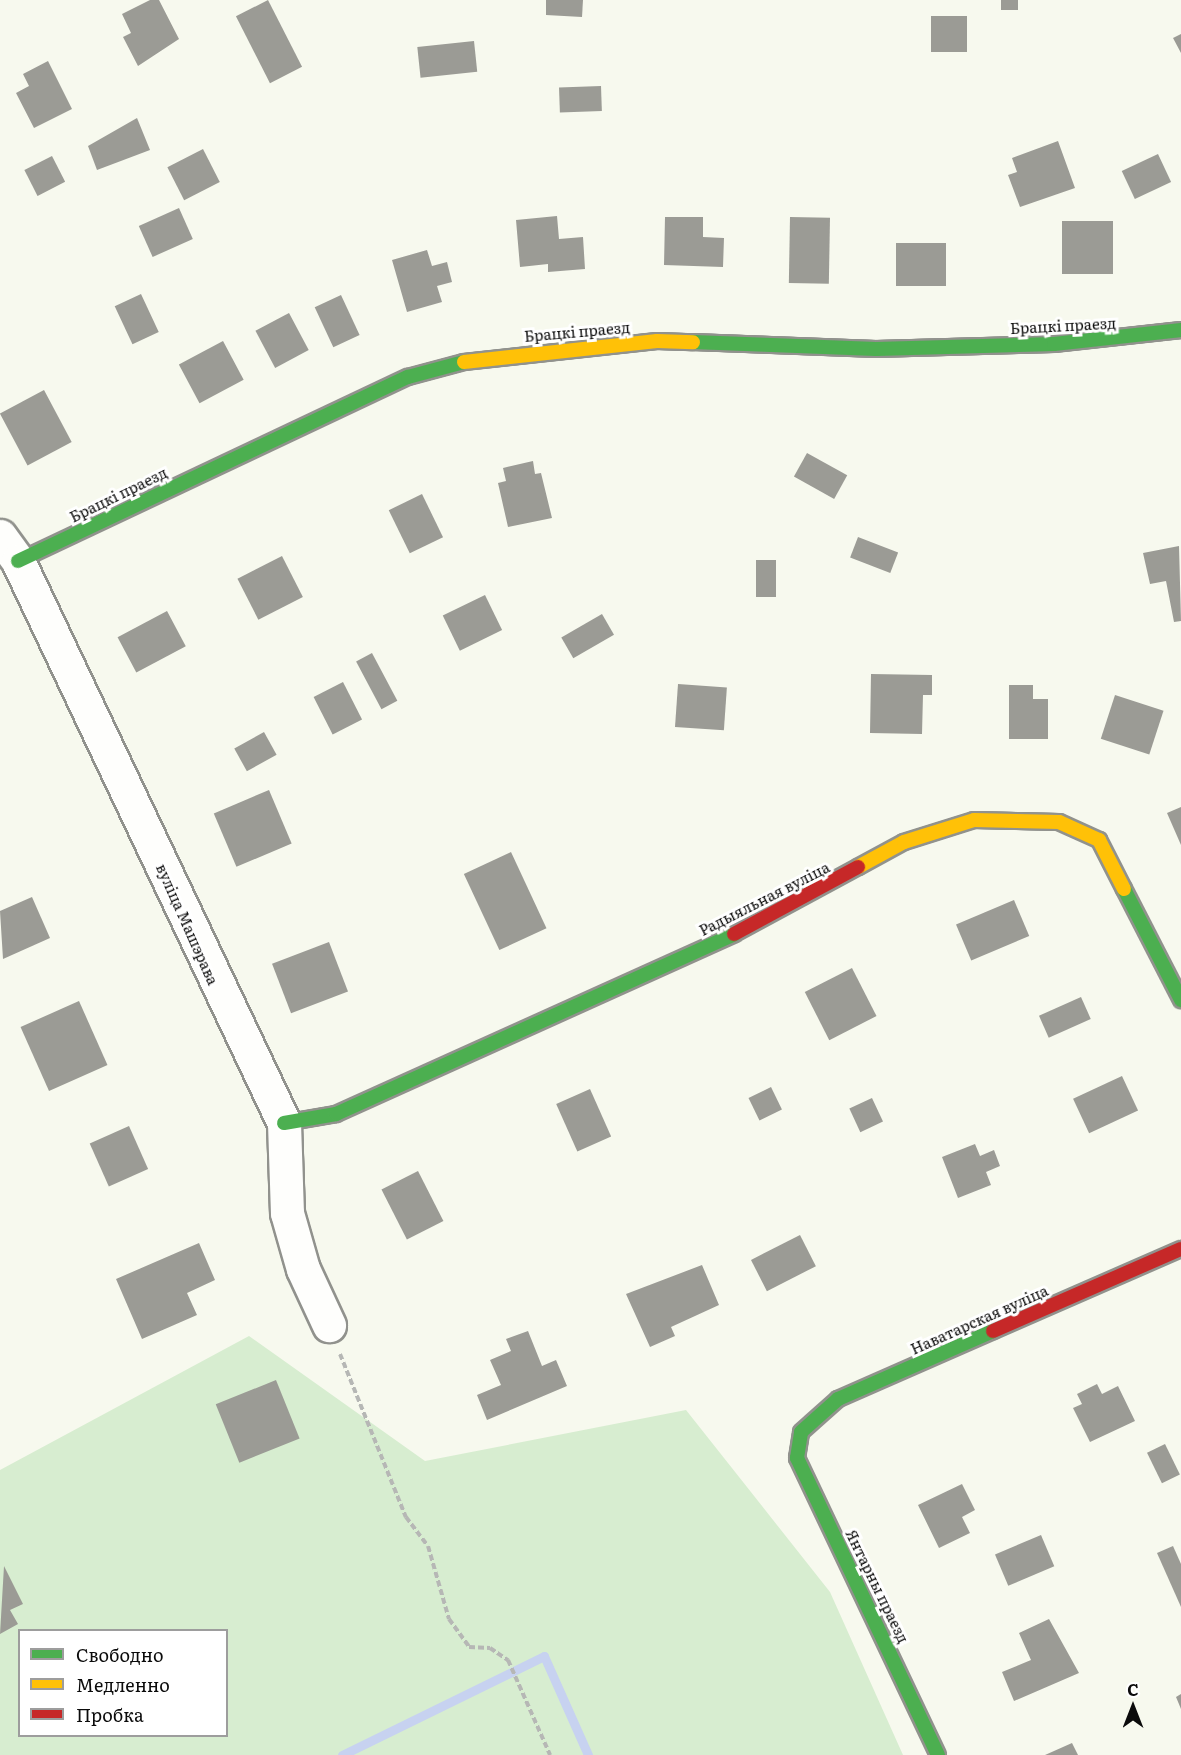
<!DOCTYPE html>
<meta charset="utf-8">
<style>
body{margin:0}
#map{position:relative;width:1181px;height:1755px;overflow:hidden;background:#f7f9ee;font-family:Literata,serif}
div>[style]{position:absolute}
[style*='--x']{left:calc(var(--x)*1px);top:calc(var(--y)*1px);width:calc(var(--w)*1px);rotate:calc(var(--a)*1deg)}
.green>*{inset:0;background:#d7edd0}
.stream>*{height:9px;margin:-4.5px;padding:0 4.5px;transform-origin:4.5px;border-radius:4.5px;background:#c7d2f0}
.building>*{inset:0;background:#9b9b95;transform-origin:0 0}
.path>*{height:4px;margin-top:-2px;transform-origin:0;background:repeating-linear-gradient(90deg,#b6b7b5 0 6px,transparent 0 9px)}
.roads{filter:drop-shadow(2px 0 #91928d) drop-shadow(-2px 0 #91928d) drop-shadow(0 2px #91928d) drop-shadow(0 -2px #91928d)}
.street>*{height:33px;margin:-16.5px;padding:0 16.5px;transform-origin:16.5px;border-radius:16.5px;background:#fefefc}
.fast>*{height:14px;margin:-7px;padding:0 7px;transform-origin:7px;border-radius:7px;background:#4caf50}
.slow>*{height:14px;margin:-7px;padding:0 7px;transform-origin:7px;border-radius:7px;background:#ffc107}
.jam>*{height:14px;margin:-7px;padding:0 7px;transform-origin:7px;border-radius:7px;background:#c62828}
span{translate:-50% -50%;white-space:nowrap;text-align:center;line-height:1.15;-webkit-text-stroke:6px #fff;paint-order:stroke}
.street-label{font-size:15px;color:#0b0b0b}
.legend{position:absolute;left:18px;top:1629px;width:210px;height:108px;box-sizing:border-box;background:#fff;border:2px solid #9d9d9d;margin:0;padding:8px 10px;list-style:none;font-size:18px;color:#0b0b0b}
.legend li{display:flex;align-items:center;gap:12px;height:30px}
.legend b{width:30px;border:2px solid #9d9d9d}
.north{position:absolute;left:1103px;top:1677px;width:60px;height:60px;-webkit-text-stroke:4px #fff;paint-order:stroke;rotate:0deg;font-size:16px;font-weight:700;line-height:24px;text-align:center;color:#0b0b0b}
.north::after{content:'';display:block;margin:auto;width:21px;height:27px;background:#0b0b0b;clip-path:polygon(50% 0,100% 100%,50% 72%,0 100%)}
</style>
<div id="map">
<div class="green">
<i style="clip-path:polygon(evenodd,249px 1336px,425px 1461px,686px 1410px,830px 1592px,903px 1755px,0 1755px,0 1470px,249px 1336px,20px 1630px,226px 1630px,226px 1736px,20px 1736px,20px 1630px)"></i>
</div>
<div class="stream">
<i style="--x:342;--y:1755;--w:225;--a:-26.1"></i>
<i style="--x:544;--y:1656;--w:108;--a:66"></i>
</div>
<div class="building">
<i style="clip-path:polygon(150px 0,159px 0,179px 39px,138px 66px,123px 37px,131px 33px,122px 14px)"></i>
<i style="left:268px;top:0;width:75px;height:36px;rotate:63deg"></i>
<i style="clip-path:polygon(546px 0,583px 0,582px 17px,546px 15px)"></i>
<i style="left:1001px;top:0;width:17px;height:10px"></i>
<i style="left:931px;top:16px;width:36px;height:36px"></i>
<i style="clip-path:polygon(1181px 34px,1181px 53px,1173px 38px)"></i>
<i style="left:474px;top:41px;width:31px;height:57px;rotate:84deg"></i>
<i style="clip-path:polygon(48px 61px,72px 109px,34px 128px,16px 93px,29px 86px,23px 74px)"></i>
<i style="left:601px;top:86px;width:25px;height:42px;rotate:88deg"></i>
<i style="clip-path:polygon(137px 118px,150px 150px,97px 170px,88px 146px)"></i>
<i style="clip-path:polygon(1058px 141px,1075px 188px,1020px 207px,1008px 175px,1017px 172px,1012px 158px)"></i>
<i style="left:203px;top:149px;width:37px;height:40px;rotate:63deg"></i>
<i style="left:1158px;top:154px;width:31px;height:40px;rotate:65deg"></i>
<i style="left:52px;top:156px;width:29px;height:31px;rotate:63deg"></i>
<i style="left:179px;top:208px;width:34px;height:44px;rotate:66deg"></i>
<i style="clip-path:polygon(557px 216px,559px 239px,583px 237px,585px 269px,548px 272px,548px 264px,520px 267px,516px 220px)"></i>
<i style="clip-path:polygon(665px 217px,703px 217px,703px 237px,724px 238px,723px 267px,664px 265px)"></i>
<i style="left:790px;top:217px;width:40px;height:66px;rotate:1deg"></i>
<i style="left:1113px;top:221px;width:53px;height:51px;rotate:90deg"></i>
<i style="left:896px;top:243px;width:50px;height:43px"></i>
<i style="clip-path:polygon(427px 250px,432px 266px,447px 262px,452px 282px,437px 286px,442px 302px,407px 312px,392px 260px)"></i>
<i style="left:141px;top:294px;width:42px;height:29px;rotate:65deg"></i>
<i style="left:341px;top:295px;width:44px;height:29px;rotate:65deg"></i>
<i style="left:289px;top:313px;width:42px;height:38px;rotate:62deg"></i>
<i style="left:223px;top:341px;width:44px;height:50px;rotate:62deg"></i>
<i style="left:44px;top:390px;width:59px;height:50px;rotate:62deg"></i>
<i style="left:807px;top:453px;width:46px;height:27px;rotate:29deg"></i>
<i style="clip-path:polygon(533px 461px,535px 474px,541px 473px,552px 518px,508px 527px,498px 483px,506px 481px,503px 468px)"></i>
<i style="left:422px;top:494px;width:48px;height:37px;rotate:64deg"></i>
<i style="left:858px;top:537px;width:43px;height:22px;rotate:21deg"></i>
<i style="clip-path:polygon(1179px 546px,1181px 621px,1174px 622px,1166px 581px,1150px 584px,1143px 553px)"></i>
<i style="left:282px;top:556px;width:46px;height:50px;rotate:63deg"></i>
<i style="left:776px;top:560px;width:37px;height:20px;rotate:90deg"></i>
<i style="left:485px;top:595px;width:39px;height:47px;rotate:64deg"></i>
<i style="left:167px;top:611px;width:40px;height:56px;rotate:62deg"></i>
<i style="left:602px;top:614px;width:24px;height:47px;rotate:60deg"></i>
<i style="left:372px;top:653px;width:54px;height:18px;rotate:62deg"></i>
<i style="clip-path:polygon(871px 674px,932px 675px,932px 695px,923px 695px,922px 734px,870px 733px)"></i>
<i style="left:343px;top:682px;width:42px;height:33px;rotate:63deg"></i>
<i style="left:678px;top:684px;width:49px;height:43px;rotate:4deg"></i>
<i style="clip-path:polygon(1009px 685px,1033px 685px,1033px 699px,1048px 699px,1048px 739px,1009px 739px)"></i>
<i style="left:1115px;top:695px;width:51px;height:46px;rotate:18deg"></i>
<i style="left:264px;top:732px;width:26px;height:34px;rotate:61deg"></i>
<i style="left:269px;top:790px;width:58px;height:60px;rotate:67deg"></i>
<i style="clip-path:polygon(1181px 807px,1181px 845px,1167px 813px)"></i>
<i style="left:511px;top:852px;width:84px;height:52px;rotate:65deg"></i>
<i style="clip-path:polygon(32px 897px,50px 938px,3px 959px,0 911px)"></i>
<i style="left:1014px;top:900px;width:39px;height:63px;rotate:67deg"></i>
<i style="left:329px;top:942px;width:53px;height:61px;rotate:69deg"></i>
<i style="left:852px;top:968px;width:54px;height:53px;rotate:63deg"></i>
<i style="left:1081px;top:997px;width:24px;height:46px;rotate:66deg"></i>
<i style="left:79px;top:1001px;width:70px;height:64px;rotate:66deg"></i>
<i style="left:1122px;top:1076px;width:38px;height:54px;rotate:65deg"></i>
<i style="left:771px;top:1087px;width:25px;height:25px;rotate:64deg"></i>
<i style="left:590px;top:1089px;width:52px;height:37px;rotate:66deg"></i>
<i style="left:872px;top:1098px;width:26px;height:25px;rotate:65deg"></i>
<i style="left:129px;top:1126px;width:47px;height:43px;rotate:66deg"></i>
<i style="clip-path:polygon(975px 1144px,980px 1156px,994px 1150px,1000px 1166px,986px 1172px,991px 1185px,958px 1198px,942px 1157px)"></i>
<i style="left:418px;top:1171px;width:56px;height:41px;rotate:63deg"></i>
<i style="left:800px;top:1235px;width:35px;height:55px;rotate:63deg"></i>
<i style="clip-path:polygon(199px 1243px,215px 1280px,187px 1293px,197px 1315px,142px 1339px,116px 1279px)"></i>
<i style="clip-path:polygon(702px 1265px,719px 1305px,671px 1327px,675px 1336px,650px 1347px,626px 1294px)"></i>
<i style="clip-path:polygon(528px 1331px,542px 1366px,556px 1360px,567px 1386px,487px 1420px,477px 1395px,501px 1385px,490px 1360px,511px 1351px,506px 1339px)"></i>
<i style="left:276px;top:1380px;width:63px;height:65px;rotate:68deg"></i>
<i style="clip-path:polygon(1097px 1384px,1102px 1394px,1118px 1386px,1135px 1421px,1090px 1442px,1073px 1408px,1082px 1404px,1077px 1394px)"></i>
<i style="left:1165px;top:1444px;width:34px;height:20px;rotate:64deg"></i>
<i style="clip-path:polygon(962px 1484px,975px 1510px,962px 1517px,970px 1533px,939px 1548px,918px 1505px)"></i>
<i style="left:1041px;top:1535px;width:34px;height:50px;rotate:67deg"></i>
<i style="clip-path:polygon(1173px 1546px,1181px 1564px,1181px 1607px,1157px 1553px)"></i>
<i style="clip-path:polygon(4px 1566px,23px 1604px,10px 1610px,18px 1624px,0 1634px)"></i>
<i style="clip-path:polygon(1049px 1619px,1079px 1673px,1014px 1701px,1002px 1672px,1031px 1660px,1019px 1633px)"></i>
<i style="clip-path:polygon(1181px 1694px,1181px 1709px,1176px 1697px)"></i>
<i style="clip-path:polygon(1072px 1743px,1078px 1755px,1045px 1755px)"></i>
</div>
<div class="path">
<i style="--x:340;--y:1354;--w:176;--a:68"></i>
<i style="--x:406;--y:1517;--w:36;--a:53"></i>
<i style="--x:428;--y:1546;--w:76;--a:74"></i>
<i style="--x:449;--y:1619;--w:34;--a:54"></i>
<i style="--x:469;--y:1647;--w:21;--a:3"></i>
<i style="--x:490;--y:1648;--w:22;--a:34"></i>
<i style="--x:508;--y:1660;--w:104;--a:66.1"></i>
</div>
<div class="roads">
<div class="street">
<i style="--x:0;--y:536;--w:31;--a:54"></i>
<i style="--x:18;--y:561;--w:622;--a:64.67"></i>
<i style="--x:284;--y:1123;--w:90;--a:88.1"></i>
<i style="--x:287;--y:1213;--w:58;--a:74.1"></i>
<i style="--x:303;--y:1269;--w:62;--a:65.1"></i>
</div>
<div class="fast">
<i style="--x:693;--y:342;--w:183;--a:2.2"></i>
<i style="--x:876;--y:349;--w:178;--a:-1.6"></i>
<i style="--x:1054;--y:344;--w:128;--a:-6.3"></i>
<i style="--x:18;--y:561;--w:431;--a:-25.3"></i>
<i style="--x:408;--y:377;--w:58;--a:-15"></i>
<i style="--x:1124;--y:889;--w:125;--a:62.8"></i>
<i style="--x:284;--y:1123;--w:53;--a:-9.8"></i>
<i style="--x:336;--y:1114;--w:437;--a:-24.3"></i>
<i style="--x:938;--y:1755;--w:329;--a:-115.4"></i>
<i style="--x:797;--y:1458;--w:26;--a:-81"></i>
<i style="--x:801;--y:1432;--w:50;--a:-41.7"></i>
<i style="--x:838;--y:1399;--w:169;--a:-23.7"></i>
</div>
<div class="slow">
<i style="--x:464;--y:362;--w:194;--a:-6.2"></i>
<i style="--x:657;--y:341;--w:36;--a:2"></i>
<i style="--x:858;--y:867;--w:52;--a:-28.5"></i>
<i style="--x:904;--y:842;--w:73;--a:-17.4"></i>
<i style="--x:974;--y:820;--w:85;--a:1.3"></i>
<i style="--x:1059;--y:822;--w:44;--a:24.2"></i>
<i style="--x:1099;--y:840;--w:55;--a:63"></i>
</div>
<div class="jam">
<i style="--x:734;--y:934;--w:141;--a:-28.4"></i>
<i style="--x:993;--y:1331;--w:205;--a:-23.6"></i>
</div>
</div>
<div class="street-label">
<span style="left:1063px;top:325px;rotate:-3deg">Брацкі праезд</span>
<span style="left:577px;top:331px;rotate:-5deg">Брацкі праезд</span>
<span style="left:118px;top:494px;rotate:-26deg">Брацкі праезд</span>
<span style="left:764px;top:898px;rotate:-27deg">Радыяльная вуліца</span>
<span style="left:188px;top:924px;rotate:66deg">вуліца Машэрава</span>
<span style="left:979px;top:1319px;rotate:-24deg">Наватарская вуліца</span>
<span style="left:878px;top:1586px;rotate:64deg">Янтарны праезд</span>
</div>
<ul class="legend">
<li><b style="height:8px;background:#4caf50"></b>Свободно</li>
<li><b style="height:8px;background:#ffc107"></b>Медленно</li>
<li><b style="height:8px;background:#c62828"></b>Пробка</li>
</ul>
<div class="north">С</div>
</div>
